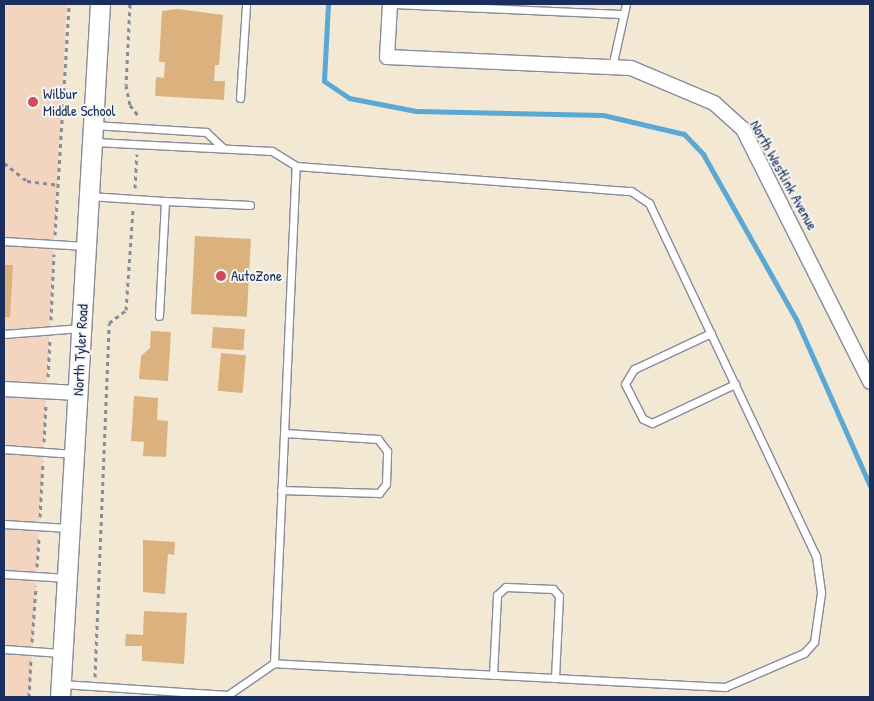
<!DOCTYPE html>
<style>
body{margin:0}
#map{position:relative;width:874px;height:701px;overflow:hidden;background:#f2e8d4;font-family:"Patrick Hand",sans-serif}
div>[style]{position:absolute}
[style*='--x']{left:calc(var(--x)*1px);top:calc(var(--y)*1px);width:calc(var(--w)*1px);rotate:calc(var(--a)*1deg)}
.built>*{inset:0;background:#f3d4bf}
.stream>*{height:5px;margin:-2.5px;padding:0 2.5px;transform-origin:2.5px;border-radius:2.5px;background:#5ba8d4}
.building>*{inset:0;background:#dbb27e;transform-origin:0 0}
.path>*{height:3px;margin-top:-1.5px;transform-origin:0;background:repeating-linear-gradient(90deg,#868c99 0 4px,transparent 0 8px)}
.roads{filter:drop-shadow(1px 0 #868c99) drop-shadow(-1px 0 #868c99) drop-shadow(0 1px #868c99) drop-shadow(0 -1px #868c99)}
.service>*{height:7px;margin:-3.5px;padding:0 3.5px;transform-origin:3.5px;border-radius:3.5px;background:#fff}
.minor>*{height:14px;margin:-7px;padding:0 7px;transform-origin:7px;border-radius:7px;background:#fff}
.secondary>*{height:19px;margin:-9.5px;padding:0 9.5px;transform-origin:9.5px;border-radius:9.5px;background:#fff}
.dots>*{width:14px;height:14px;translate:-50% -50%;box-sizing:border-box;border:2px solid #f6f6f2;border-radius:50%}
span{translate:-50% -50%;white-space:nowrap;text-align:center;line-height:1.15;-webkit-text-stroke:4px #f6f6f2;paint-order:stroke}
.poi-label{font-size:15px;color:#1b2f5e}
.left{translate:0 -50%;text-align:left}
.street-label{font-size:15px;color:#1b2f5e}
.frame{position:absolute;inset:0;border:5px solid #1b2f5e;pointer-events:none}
</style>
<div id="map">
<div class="built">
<i style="clip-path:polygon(4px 4px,67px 4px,30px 697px,4px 697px)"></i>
</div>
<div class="stream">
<i style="--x:328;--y:4;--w:77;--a:93"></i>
<i style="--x:324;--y:81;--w:30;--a:34"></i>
<i style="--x:349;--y:98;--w:68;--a:11"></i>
<i style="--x:416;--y:111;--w:187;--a:1.2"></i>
<i style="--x:603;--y:115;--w:83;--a:13.2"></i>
<i style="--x:684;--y:134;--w:28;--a:46"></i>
<i style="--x:703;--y:154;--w:189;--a:60.6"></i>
<i style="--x:796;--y:319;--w:183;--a:66.1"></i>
</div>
<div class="building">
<i style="clip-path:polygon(178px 9px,223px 15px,219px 65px,215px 65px,214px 81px,225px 81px,224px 100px,155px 96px,156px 77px,164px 78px,165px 62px,159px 62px,162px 11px)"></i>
<i style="left:195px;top:236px;width:56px;height:78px;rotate:3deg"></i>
<i style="clip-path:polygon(4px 265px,13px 265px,10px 317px,4px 317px)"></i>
<i style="left:213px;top:327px;width:32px;height:21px;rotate:4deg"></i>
<i style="clip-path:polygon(151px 331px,171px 332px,168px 381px,139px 379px,141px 356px,150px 348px)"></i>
<i style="left:221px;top:353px;width:25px;height:38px;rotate:5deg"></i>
<i style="clip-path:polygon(134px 396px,158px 398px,157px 420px,168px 421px,166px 457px,143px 456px,144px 442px,131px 441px)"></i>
<i style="clip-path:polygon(143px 540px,175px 542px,174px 555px,168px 554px,165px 594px,143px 592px)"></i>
<i style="clip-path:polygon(144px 611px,187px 613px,184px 664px,142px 661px,142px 646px,125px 646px,126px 634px,143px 635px)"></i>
</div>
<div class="path">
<i style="--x:130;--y:4;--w:81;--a:92.8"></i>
<i style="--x:126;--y:85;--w:20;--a:79"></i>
<i style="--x:130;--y:105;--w:16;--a:52"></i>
<i style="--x:4;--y:163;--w:29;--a:38"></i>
<i style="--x:27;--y:181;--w:31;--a:7"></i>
<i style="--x:135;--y:188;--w:34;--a:-87"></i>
<i style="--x:55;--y:235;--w:231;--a:-86.5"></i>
<i style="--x:51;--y:320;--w:66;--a:-87.4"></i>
<i style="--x:48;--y:377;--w:36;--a:-87"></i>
<i style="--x:44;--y:442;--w:36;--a:-87"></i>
<i style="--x:40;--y:517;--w:56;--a:-86.9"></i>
<i style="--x:37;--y:567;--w:31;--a:-86"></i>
<i style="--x:32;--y:642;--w:56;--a:-85.9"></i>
<i style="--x:95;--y:677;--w:354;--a:-87.7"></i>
<i style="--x:109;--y:323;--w:21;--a:-37"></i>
<i style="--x:126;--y:310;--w:101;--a:-86"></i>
<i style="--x:29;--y:697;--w:37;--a:-87"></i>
</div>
<div class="roads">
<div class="service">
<i style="--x:391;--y:4;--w:232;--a:2.5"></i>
<i style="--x:612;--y:67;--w:65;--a:-77.5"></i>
<i style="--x:240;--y:98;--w:94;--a:-86.3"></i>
<i style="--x:93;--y:125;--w:113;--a:3.5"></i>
<i style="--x:206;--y:132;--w:23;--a:43"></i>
<i style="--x:94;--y:142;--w:178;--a:2.9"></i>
<i style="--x:272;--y:151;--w:28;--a:32"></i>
<i style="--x:296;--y:166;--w:336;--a:4.3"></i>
<i style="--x:631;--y:191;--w:22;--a:34"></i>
<i style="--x:649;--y:203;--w:391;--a:64.7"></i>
<i style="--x:816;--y:556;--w:37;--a:82"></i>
<i style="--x:821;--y:593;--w:49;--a:98.1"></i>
<i style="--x:814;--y:642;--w:15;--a:132"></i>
<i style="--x:804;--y:653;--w:86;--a:156.7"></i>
<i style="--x:725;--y:687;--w:452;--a:-177"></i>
<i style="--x:274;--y:663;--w:497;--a:-87.5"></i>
<i style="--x:89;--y:196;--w:76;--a:3.8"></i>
<i style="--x:165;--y:201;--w:115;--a:93"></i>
<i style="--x:165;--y:201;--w:85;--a:2.7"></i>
<i style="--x:4;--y:241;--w:81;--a:3.5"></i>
<i style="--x:711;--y:333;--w:85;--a:154.9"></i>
<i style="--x:634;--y:369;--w:17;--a:121"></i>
<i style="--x:625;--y:384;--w:39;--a:63"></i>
<i style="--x:643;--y:419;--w:10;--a:24"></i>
<i style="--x:652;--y:423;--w:92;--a:-25.2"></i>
<i style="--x:4;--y:334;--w:77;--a:-4.5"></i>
<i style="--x:4;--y:449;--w:70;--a:4.1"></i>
<i style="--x:281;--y:490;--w:98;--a:1.8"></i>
<i style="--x:379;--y:493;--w:11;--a:-52"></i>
<i style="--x:386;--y:484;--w:33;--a:-88"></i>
<i style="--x:387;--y:451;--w:15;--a:-127"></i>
<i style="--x:378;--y:439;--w:94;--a:-176.3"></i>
<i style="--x:4;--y:524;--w:64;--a:3.6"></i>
<i style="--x:4;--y:574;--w:63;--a:3.6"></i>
<i style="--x:4;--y:649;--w:57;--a:4"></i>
<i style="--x:493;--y:675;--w:80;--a:-87.1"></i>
<i style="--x:497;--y:595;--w:12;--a:-42"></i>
<i style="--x:506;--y:587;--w:47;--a:2.4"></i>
<i style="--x:553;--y:589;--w:9;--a:49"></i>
<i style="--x:559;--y:596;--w:82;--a:92.8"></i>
<i style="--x:62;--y:684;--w:166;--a:3.8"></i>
<i style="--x:228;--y:695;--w:56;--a:-34.8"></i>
</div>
<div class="minor">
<i style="--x:390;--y:4;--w:53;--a:93.2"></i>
<i style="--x:387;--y:57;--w:244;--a:2.6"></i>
<i style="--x:631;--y:68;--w:90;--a:22.9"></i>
<i style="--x:714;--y:103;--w:39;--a:42"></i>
<i style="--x:743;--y:129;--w:283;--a:63.3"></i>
<i style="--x:4;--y:389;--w:74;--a:3.1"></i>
</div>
<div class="secondary">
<i style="--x:60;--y:697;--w:694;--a:-86.7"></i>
</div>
</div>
<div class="dots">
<i style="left:33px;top:102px;background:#d1495b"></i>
<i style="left:221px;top:276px;background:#d1495b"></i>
</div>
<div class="poi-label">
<span class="left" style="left:43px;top:102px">Wilbur<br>Middle School</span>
<span class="left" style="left:231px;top:276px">AutoZone</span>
</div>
<div class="street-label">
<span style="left:784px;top:175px;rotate:61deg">North Westlink Avenue</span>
<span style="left:80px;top:350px;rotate:-87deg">North Tyler Road</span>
</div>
<div class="frame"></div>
</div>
